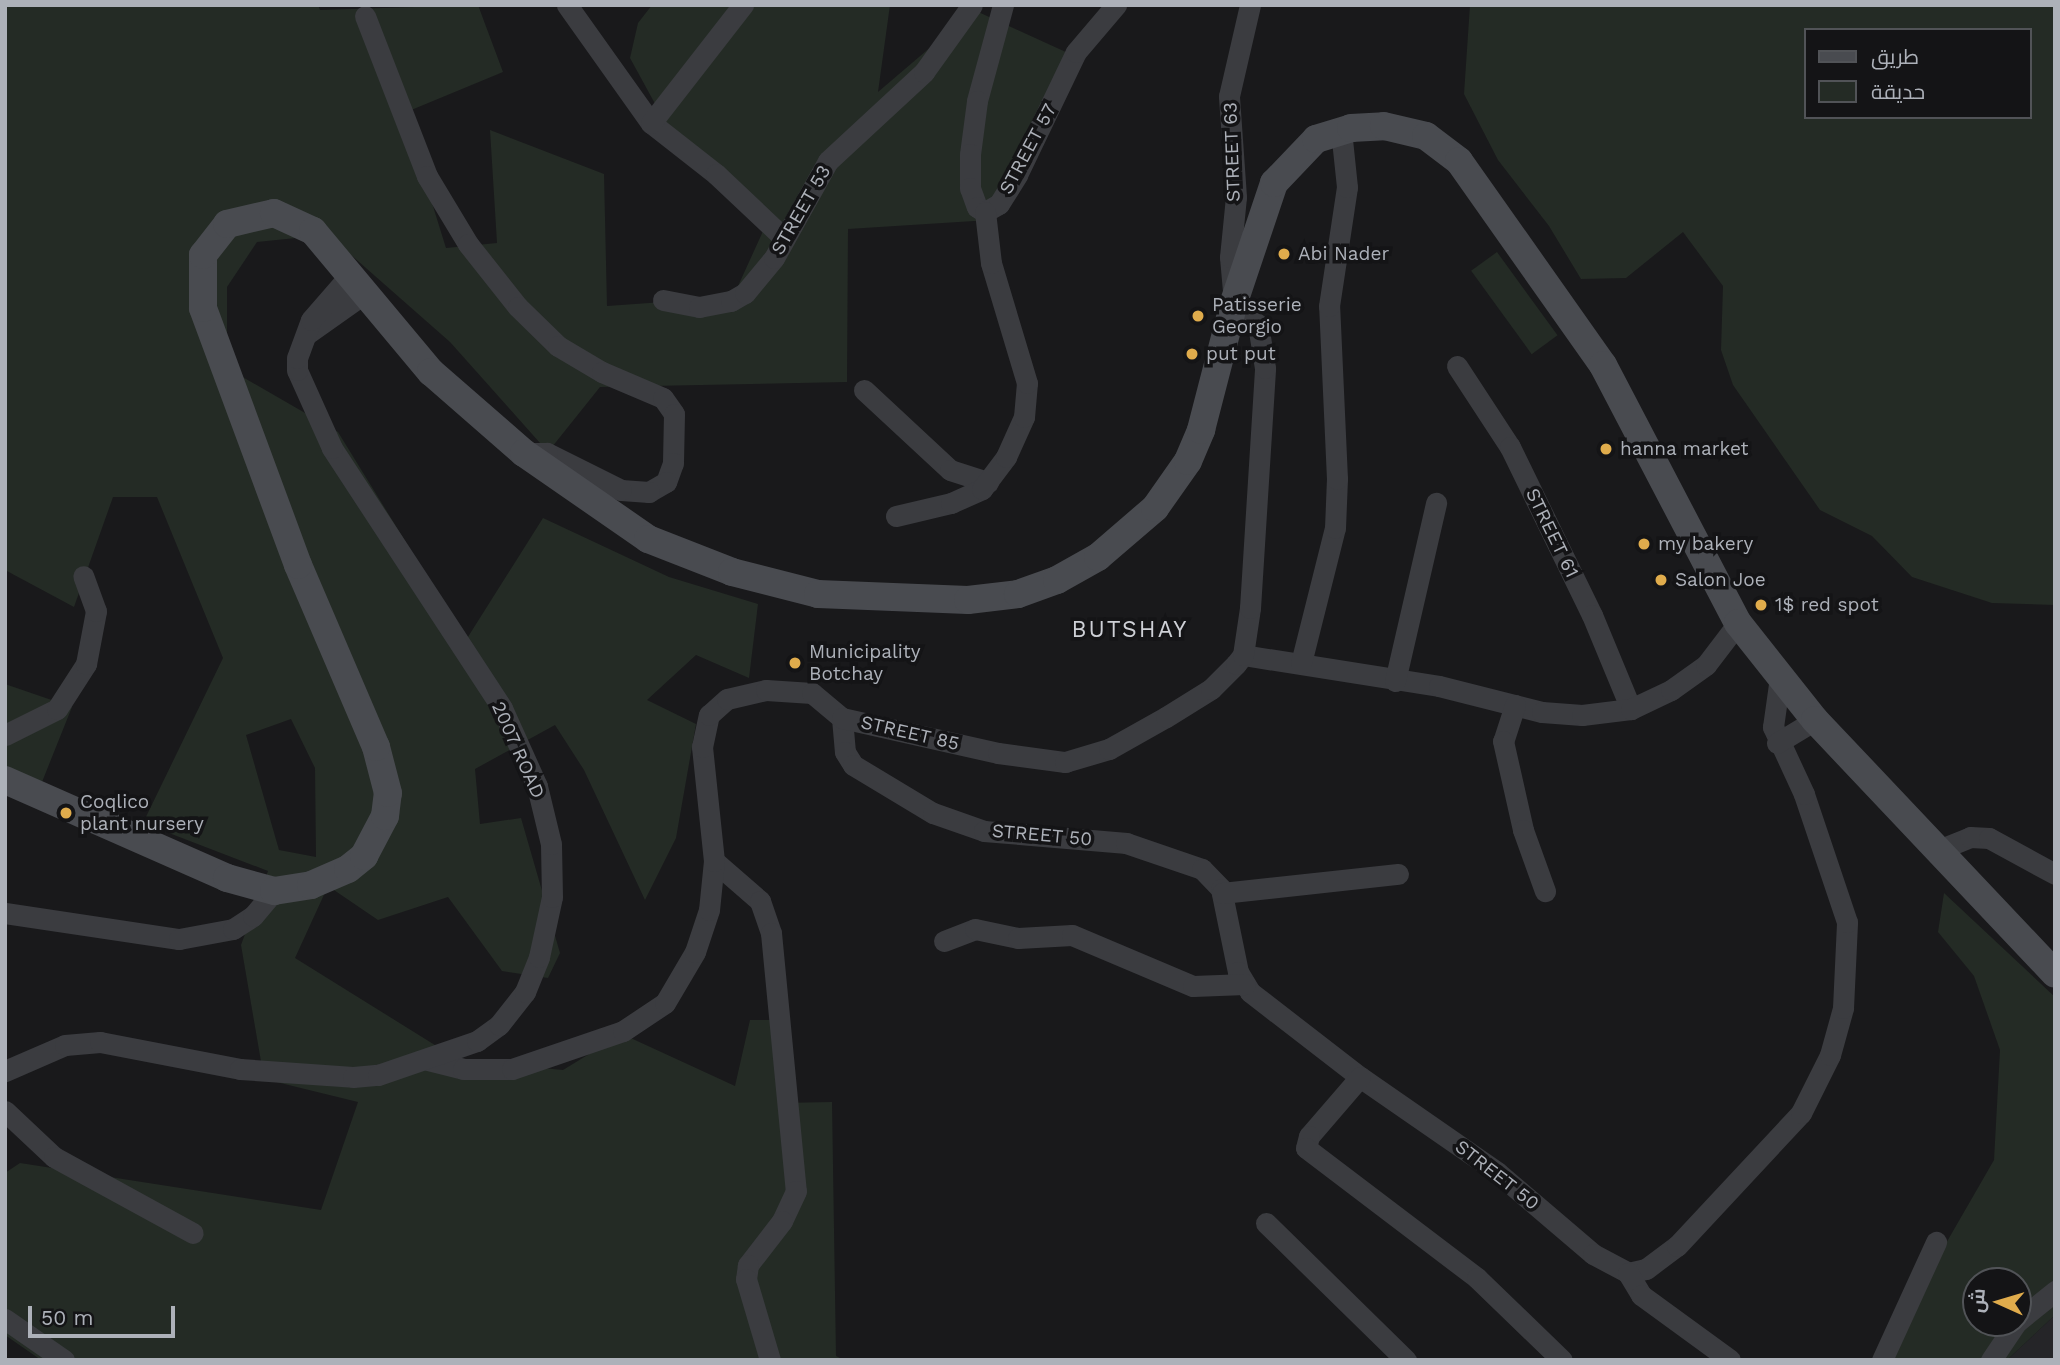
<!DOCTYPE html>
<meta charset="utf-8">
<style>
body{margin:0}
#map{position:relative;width:2060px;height:1365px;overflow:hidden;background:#19191b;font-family:"Work Sans",Cairo,sans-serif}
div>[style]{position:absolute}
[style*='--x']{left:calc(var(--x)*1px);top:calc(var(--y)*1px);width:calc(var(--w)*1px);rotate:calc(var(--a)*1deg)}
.built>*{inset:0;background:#252528}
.green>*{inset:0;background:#242b25;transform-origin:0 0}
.minor>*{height:21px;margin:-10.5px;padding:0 10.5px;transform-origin:10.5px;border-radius:10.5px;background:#3b3c40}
.secondary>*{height:28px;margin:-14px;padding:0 14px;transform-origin:14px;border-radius:14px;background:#494b50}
.dots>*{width:19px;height:19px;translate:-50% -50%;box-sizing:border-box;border:4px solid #141416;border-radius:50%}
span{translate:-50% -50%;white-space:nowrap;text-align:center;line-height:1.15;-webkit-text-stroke:7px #141416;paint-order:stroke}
.street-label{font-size:19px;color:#adb1b9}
.poi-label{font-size:19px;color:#adb1b9}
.left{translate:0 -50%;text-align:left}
.quarter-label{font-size:23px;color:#ced0d6;letter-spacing:2px}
.frame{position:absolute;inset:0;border:7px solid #adb1b9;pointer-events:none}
.legend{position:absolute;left:1804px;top:28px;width:228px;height:91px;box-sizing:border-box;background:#141416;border:2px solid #515357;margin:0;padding:9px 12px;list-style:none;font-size:21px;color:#adb1b9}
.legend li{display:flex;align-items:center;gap:14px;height:35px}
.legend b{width:35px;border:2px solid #515357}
.north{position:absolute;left:1962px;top:1267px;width:70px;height:70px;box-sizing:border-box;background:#141416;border:2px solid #515357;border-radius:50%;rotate:274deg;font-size:19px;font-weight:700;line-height:28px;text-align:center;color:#adb1b9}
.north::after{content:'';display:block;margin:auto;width:24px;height:32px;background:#e0ac4c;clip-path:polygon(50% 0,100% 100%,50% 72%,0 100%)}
.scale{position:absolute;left:28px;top:1306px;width:147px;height:32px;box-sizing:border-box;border:4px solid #adb1b9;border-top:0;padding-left:9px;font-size:21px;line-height:24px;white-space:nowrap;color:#adb1b9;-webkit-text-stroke:5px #141416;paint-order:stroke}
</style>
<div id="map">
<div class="built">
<i style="clip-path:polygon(2055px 1315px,2055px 1360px,2007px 1360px)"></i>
</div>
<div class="green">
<i style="clip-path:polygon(evenodd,5px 5px,318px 5px,320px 10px,478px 5px,503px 72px,404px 113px,446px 248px,497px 243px,490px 130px,604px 174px,607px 306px,733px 297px,764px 229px,677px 144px,630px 58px,638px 23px,652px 5px,890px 5px,878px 92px,974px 10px,1068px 53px,990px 220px,848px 229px,847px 382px,600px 387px,548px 452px,450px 342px,350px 254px,296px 238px,257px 242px,227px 287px,227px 368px,338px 432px,466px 640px,543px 518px,669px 577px,758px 604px,749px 678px,696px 655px,647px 700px,696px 724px,676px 838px,645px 900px,584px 770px,555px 725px,475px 769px,480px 824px,521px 818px,560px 953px,548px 978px,502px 971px,448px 897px,378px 920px,328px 886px,295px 958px,459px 1060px,563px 1070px,622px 1034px,735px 1086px,750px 1020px,776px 1020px,781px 1103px,832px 1102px,836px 1356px,844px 1360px,41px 1360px,5px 1335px,5px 1173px,20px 1163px,321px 1210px,358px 1102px,264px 1079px,241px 945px,268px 871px,143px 823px,223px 658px,157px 497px,113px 497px,74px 607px,5px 570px,5px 5px,291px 719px,315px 768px,316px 857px,279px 850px,246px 735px,291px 719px)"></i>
<i style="clip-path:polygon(evenodd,1470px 5px,2055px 5px,2055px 605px,1992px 603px,1912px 577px,1872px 536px,1820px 510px,1733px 385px,1721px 350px,1723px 286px,1683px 232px,1626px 278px,1581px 279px,1549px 226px,1498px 160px,1464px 94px,1470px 5px,1806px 30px,2030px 30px,2030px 117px,1806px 117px,1806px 30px)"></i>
<i style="left:1497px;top:252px;width:103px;height:32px;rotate:54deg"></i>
<i style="clip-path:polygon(5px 684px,72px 707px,40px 787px,5px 778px)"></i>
<i style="clip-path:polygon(evenodd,1944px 893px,2055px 997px,2055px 1315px,2007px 1360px,1889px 1360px,1926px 1278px,1994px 1160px,2000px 1050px,1974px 976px,1938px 932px,1944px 893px,1976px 1281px,2018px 1281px,2018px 1323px,1976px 1323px,1976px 1281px)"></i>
</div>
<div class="minor">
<i style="--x:567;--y:5;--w:145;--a:54.6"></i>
<i style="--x:651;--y:123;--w:83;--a:38.1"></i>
<i style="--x:716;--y:174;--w:93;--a:43.3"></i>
<i style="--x:1003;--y:5;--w:99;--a:105.2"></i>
<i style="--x:977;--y:101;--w:53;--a:97.5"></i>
<i style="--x:970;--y:154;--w:34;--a:90"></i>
<i style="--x:970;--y:188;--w:20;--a:70"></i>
<i style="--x:977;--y:207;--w:9;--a:32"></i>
<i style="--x:985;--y:212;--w:16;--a:-30"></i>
<i style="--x:999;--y:204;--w:34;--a:-58"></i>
<i style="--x:1017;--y:175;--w:136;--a:-64.4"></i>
<i style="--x:1076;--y:52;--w:62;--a:-49.6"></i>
<i style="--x:365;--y:16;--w:172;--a:68.8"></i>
<i style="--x:427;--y:176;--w:79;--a:58.9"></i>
<i style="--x:468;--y:244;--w:80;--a:51.6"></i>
<i style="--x:518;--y:307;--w:56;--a:44.3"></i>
<i style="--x:558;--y:346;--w:51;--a:30.6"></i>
<i style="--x:602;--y:372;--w:66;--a:23.1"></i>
<i style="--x:663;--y:398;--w:19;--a:55"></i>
<i style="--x:674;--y:414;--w:49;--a:91.2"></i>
<i style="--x:673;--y:463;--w:20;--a:110"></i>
<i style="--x:666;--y:482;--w:20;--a:150"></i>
<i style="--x:649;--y:492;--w:28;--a:-176"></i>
<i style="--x:621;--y:490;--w:83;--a:-153.4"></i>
<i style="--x:547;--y:453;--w:23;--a:180"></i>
<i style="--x:651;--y:123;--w:150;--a:-52.1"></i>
<i style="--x:663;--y:300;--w:37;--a:11"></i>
<i style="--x:699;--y:307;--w:33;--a:-11"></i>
<i style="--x:731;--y:301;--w:16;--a:-30"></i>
<i style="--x:745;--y:293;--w:45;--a:-50.4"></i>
<i style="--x:774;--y:258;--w:111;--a:-60.9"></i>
<i style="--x:828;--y:161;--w:131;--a:-42.8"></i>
<i style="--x:924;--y:72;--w:82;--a:-54.4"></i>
<i style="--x:307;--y:334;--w:71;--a:-35.3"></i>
<i style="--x:1457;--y:366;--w:97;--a:56.8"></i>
<i style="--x:1510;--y:447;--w:187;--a:64"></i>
<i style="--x:1592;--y:615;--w:102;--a:67.5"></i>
<i style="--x:864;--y:390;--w:117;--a:42.9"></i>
<i style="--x:950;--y:470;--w:40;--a:18"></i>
<i style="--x:896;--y:516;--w:57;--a:-13.3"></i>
<i style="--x:951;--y:503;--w:34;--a:-24"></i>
<i style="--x:982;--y:489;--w:40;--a:-53"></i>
<i style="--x:1006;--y:457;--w:44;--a:-65.8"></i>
<i style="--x:1024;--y:417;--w:34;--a:-85"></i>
<i style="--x:1027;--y:383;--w:125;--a:-106.7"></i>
<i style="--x:991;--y:263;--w:51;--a:-96.7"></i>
<i style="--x:1243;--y:655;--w:198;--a:9"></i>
<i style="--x:1439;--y:686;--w:106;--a:14.2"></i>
<i style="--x:1542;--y:712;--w:40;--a:4.3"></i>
<i style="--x:1582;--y:715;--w:49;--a:-7"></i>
<i style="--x:1631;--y:709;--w:44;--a:-25.4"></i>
<i style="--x:1671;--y:690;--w:43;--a:-35.5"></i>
<i style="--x:1706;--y:665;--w:53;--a:-52.7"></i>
<i style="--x:1301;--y:663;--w:139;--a:-75.9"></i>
<i style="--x:1335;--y:528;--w:49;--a:-87.7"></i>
<i style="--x:1337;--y:479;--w:173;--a:-92.6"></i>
<i style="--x:1329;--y:306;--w:120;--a:-81.4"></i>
<i style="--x:1347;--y:187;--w:57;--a:-96"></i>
<i style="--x:1395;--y:681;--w:183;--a:-77"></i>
<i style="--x:1515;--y:705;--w:38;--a:108"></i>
<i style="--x:1503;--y:741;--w:91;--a:77.3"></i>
<i style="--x:1523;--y:830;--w:65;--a:70.2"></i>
<i style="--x:842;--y:718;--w:34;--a:85"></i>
<i style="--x:845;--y:752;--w:15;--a:58"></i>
<i style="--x:853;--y:765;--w:93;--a:31"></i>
<i style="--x:933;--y:813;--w:54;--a:19.4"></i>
<i style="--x:984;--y:831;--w:143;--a:4.8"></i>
<i style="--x:1126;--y:843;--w:80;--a:18.9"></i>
<i style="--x:1202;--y:869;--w:28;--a:46"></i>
<i style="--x:1221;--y:889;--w:85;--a:78.4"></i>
<i style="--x:1238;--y:972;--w:23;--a:59"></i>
<i style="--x:1250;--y:992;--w:139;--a:37.7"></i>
<i style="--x:1360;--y:1077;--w:167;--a:34.7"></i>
<i style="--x:1497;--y:1172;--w:126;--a:40.5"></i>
<i style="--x:1593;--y:1254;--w:40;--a:28"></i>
<i style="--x:1628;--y:1273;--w:18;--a:-13"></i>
<i style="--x:1646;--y:1269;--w:39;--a:-37"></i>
<i style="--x:1677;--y:1246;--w:182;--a:-47"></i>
<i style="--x:1801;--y:1113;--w:65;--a:-63.4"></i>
<i style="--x:1830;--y:1055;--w:49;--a:-74.5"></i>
<i style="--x:1843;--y:1008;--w:86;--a:-87.3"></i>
<i style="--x:1847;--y:922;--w:135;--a:-108.6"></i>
<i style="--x:1804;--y:794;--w:74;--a:-114.8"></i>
<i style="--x:1773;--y:727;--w:50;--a:-82"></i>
<i style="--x:5;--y:735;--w:58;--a:-26.6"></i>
<i style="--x:57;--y:709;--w:54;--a:-57.2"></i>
<i style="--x:86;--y:664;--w:54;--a:-79.3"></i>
<i style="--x:96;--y:611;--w:37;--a:-110"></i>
<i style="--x:1777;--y:743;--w:44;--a:-31.2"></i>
<i style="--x:1936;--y:851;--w:37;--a:-22"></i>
<i style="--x:1970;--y:837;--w:19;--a:3"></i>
<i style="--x:1989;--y:838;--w:75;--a:28.6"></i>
<i style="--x:714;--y:861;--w:61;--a:41"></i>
<i style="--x:760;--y:901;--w:34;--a:71"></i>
<i style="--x:771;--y:933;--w:259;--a:84.5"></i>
<i style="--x:796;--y:1191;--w:33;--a:115"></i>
<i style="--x:782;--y:1221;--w:56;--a:127.7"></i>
<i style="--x:748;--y:1265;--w:14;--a:98"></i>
<i style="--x:746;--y:1279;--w:84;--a:73.5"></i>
<i style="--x:1222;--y:893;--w:177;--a:-6.2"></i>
<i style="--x:5;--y:913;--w:176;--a:8.5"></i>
<i style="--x:179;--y:939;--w:55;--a:-10.5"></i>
<i style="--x:233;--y:929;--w:24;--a:-33"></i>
<i style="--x:253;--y:916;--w:33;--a:-50"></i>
<i style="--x:944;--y:941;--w:33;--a:-21"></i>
<i style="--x:975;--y:929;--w:44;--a:11.8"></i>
<i style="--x:1018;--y:938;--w:54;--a:-3.2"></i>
<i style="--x:1072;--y:935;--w:131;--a:22.9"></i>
<i style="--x:1193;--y:986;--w:52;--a:-2.2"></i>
<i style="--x:428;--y:1060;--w:36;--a:14"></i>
<i style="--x:463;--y:1069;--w:49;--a:0"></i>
<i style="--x:512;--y:1069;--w:117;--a:-18.9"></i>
<i style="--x:623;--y:1031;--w:50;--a:-33.7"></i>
<i style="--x:665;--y:1003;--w:59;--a:-59.5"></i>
<i style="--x:695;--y:952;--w:44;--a:-71.6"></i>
<i style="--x:709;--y:910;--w:49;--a:-84.2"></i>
<i style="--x:714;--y:861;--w:115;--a:-96"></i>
<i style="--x:702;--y:747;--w:33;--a:-78"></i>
<i style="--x:709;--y:715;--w:24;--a:-42"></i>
<i style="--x:727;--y:699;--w:40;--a:-13"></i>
<i style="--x:766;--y:690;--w:46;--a:3.7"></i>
<i style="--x:812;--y:693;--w:39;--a:40"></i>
<i style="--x:842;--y:718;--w:160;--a:12.6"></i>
<i style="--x:998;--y:753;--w:68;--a:7.7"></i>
<i style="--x:1065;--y:762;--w:46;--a:-16.5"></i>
<i style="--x:1109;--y:749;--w:65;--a:-29.3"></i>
<i style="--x:1166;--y:717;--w:53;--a:-31.9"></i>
<i style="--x:1211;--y:689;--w:35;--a:-45"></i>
<i style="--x:1236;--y:664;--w:11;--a:-52"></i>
<i style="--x:1243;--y:655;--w:48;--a:-81.5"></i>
<i style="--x:1250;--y:608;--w:240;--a:-86.4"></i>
<i style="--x:1265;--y:368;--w:44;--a:-99.2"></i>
<i style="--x:1258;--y:325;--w:33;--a:-136"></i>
<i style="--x:1234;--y:302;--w:45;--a:-95.1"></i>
<i style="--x:1230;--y:257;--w:60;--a:-84.3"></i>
<i style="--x:1236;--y:197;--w:101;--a:-94"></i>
<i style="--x:1229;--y:96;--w:93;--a:-77"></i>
<i style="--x:5;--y:1071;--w:65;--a:-23.4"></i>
<i style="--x:65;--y:1045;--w:35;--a:-5"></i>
<i style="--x:100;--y:1042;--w:143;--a:10.9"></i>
<i style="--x:240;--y:1069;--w:113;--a:4"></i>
<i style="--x:353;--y:1077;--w:25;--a:-5"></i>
<i style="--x:378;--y:1075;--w:105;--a:-19"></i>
<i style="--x:477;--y:1041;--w:27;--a:-36"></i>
<i style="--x:499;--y:1025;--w:42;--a:-51.8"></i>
<i style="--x:525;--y:992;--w:38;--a:-68"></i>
<i style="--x:539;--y:957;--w:61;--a:-77.8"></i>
<i style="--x:552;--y:897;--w:53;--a:-91.1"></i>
<i style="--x:551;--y:844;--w:60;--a:-103.6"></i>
<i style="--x:537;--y:786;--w:85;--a:-114.2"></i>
<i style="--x:502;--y:708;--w:311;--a:-123.2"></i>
<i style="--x:332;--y:448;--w:85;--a:-114.2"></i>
<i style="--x:297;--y:370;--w:12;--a:-90"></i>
<i style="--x:297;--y:358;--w:40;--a:-69.8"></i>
<i style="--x:311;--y:320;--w:61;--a:-49"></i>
<i style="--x:1360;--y:1077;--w:78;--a:130.8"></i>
<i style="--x:1309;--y:1136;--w:12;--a:104"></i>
<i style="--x:1306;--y:1148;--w:215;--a:37.2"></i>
<i style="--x:1477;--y:1278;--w:118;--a:44"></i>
<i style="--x:5;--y:1111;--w:67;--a:43.2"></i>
<i style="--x:54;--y:1157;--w:158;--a:28.7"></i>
<i style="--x:1266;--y:1223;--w:196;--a:44.4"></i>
<i style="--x:1628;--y:1273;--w:26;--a:59"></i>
<i style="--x:1641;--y:1295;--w:110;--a:36.1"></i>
<i style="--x:5;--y:1319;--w:72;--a:34.8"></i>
<i style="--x:2018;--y:1321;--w:48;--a:-39"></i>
<i style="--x:1882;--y:1360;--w:130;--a:-65.4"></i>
<i style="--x:1991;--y:1360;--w:45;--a:-56"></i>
</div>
<div class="secondary">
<i style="--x:5;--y:780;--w:243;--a:23.8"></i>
<i style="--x:227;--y:878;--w:49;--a:15.5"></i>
<i style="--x:274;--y:891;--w:37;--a:-9"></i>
<i style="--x:311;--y:885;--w:40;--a:-23.4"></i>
<i style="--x:348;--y:869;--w:21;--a:-39"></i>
<i style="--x:364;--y:856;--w:45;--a:-62.3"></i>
<i style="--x:385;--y:816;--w:23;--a:-83"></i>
<i style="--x:388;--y:793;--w:48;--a:-104.6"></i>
<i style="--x:376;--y:747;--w:198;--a:-113.2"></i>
<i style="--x:298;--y:565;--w:274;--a:-110.3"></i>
<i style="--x:203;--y:308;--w:53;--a:-90"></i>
<i style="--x:203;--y:255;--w:39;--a:-52"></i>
<i style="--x:227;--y:224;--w:48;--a:-13.2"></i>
<i style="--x:274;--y:213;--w:43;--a:24.8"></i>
<i style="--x:313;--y:231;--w:184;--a:50.1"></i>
<i style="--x:431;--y:372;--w:123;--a:41.1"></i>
<i style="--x:524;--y:453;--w:151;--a:34.7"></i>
<i style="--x:648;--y:539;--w:90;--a:21.4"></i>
<i style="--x:732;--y:572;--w:89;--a:14.3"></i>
<i style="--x:818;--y:594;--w:150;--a:2.3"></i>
<i style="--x:968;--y:600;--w:50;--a:-6.8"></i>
<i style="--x:1018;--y:594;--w:41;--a:-19.7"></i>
<i style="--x:1057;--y:580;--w:47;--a:-29.3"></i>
<i style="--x:1098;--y:557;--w:75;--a:-40.7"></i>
<i style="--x:1155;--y:508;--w:57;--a:-54.9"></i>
<i style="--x:1188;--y:461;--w:34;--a:-67"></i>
<i style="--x:1201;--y:430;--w:132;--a:-75.5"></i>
<i style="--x:1234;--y:302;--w:126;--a:-71.4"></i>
<i style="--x:1274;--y:183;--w:61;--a:-46.3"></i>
<i style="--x:1316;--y:139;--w:37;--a:-17"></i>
<i style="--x:1351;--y:128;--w:33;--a:-3"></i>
<i style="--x:1384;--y:126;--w:43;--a:13.4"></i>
<i style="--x:1426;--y:136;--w:41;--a:37.1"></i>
<i style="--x:1459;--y:161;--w:250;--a:54.8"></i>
<i style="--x:1603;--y:365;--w:291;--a:62.4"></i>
<i style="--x:1738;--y:623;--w:124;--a:51.6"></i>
<i style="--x:1815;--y:720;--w:349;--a:46.6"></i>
</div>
<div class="dots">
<i style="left:1284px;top:254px;background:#e0ac4c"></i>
<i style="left:1198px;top:316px;background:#e0ac4c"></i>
<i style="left:1192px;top:354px;background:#e0ac4c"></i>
<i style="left:1606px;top:449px;background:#e0ac4c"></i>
<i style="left:1644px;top:544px;background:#e0ac4c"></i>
<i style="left:1661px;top:580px;background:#e0ac4c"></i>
<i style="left:1761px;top:605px;background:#e0ac4c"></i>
<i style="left:795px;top:663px;background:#e0ac4c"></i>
<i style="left:66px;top:813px;background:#e0ac4c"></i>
</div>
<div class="street-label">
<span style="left:1028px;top:149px;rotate:-62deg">STREET 57</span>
<span style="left:1232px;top:152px;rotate:-92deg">STREET 63</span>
<span style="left:801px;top:210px;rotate:-60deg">STREET 53</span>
<span style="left:1552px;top:533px;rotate:64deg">STREET 61</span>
<span style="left:910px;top:733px;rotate:13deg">STREET 85</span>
<span style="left:518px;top:750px;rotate:66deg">2007 ROAD</span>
<span style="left:1042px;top:835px;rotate:5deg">STREET 50</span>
<span style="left:1497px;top:1175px;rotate:38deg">STREET 50</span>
</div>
<div class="poi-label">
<span class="left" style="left:1298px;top:254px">Abi Nader</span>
<span class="left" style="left:1212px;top:316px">Patisserie<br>Georgio</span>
<span class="left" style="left:1206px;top:354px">put put</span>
<span class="left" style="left:1620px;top:449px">hanna market</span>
<span class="left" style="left:1658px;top:544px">my bakery</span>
<span class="left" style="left:1675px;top:580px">Salon Joe</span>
<span class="left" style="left:1775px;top:605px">1$ red spot</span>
<span class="left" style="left:809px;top:663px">Municipality<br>Botchay</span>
<span class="left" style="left:80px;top:813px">Coqlico<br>plant nursery</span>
</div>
<div class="quarter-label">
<span style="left:1130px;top:630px">BUTSHAY</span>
</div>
<div class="frame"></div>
<ul class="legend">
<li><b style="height:9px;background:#494b50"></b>طريق</li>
<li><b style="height:19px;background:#242b25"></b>حديقة</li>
</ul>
<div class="north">ش</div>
<div class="scale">50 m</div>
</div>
